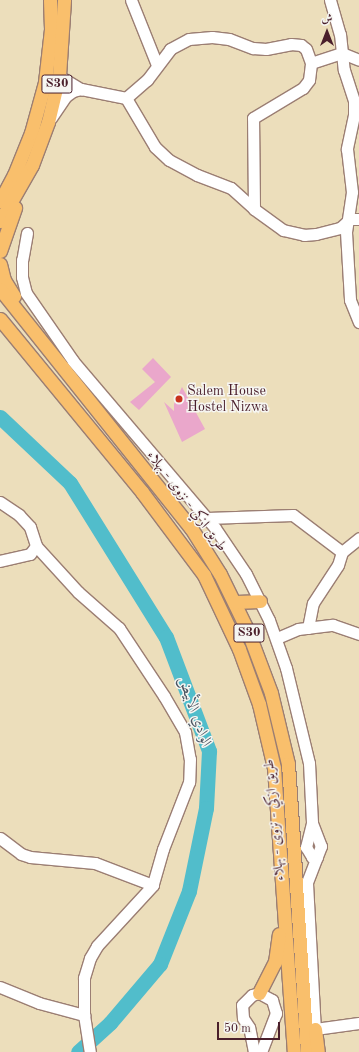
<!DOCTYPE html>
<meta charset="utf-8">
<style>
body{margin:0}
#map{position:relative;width:359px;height:1052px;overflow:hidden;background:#ecdebb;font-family:"Old Standard TT",Amiri,serif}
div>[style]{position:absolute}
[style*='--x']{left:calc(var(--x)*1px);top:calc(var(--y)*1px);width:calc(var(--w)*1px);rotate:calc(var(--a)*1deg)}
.river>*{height:15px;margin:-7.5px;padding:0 7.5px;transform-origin:7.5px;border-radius:7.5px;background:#51bdcb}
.building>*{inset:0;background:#eaa7cb}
.roads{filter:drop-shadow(1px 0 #9b7e73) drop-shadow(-1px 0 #9b7e73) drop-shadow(0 1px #9b7e73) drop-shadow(0 -1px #9b7e73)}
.minor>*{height:11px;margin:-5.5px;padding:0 5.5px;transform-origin:5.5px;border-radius:5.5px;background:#fff}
.major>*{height:13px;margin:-6.5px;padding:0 6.5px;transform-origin:6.5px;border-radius:6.5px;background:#f9bf6c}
.dots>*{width:11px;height:11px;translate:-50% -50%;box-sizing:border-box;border:2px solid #f6f6f2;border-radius:50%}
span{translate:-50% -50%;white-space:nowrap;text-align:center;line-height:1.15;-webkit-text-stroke:3px #f6f6f2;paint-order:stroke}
.shield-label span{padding:1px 3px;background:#f6f6f2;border:1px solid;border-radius:3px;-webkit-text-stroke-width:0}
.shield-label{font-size:13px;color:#4a1f2b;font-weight:700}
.poi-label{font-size:14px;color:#4a1f2b}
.left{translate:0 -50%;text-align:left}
.street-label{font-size:14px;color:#4a1f2b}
.water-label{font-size:15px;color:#4c5663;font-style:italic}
.north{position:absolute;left:307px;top:12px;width:40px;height:40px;-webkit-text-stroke:3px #f6f6f2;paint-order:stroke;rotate:0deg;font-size:11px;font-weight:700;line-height:16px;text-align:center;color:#4a1f2b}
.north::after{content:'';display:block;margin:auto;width:14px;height:18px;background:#4a1f2b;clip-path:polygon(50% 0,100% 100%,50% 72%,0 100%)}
.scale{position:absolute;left:217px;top:1022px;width:63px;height:18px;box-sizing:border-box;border:2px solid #4a1f2b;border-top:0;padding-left:5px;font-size:12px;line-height:14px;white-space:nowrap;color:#4a1f2b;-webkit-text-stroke:3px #f6f6f2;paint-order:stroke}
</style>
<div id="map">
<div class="river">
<i style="--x:0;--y:417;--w:96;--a:43.3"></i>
<i style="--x:70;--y:483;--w:181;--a:58.1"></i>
<i style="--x:166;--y:637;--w:122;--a:69.3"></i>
<i style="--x:209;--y:751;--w:57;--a:93"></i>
<i style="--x:206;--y:808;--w:85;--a:101.6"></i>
<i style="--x:189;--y:891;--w:79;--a:111.7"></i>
<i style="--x:160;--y:964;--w:77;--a:130.3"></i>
<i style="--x:110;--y:1023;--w:43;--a:137.8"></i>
</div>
<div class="building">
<i style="clip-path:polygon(153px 358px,171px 377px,139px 410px,130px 402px,155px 382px,142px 369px)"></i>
<i style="clip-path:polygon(182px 387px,205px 429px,182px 442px,164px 402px,174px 411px,174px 404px)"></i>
</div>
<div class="roads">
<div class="minor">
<i style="--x:131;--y:0;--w:70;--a:68.2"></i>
<i style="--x:330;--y:0;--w:35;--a:74"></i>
<i style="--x:340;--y:34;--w:36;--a:84"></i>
<i style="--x:344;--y:70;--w:33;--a:72"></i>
<i style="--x:354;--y:101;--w:14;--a:90"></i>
<i style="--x:354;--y:115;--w:35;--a:102"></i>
<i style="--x:347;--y:149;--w:43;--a:83.4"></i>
<i style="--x:352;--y:192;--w:40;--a:98.5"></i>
<i style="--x:346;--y:232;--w:68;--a:86.6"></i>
<i style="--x:350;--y:300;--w:24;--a:68"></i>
<i style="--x:59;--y:76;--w:26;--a:31"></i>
<i style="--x:126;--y:98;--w:57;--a:59.4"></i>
<i style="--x:155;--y:147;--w:19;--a:43"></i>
<i style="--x:169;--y:160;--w:32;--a:28"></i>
<i style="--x:197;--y:175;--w:36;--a:21"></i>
<i style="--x:231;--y:188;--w:31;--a:42"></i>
<i style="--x:254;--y:209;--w:36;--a:36"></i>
<i style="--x:283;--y:230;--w:22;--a:13"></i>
<i style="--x:304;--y:235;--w:12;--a:-5"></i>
<i style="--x:316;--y:234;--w:25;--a:-14"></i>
<i style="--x:340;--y:228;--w:13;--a:-42"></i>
<i style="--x:350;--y:219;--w:9;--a:0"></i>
<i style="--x:51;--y:118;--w:27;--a:-56"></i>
<i style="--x:66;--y:96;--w:9;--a:-36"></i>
<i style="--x:73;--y:91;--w:8;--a:-14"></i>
<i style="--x:81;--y:89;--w:46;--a:11.3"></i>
<i style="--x:126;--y:98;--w:28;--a:-41"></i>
<i style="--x:147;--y:80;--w:39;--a:-53"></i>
<i style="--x:170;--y:49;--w:21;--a:-28"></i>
<i style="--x:189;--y:39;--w:23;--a:-5"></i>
<i style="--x:212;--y:37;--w:17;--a:7"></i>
<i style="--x:229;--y:39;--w:26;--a:21"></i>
<i style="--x:253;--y:48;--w:13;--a:4"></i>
<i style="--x:266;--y:49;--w:25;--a:-11"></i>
<i style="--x:291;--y:44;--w:10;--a:6"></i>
<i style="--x:301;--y:45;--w:6;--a:39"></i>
<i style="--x:306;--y:49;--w:15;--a:70"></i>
<i style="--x:311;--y:63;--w:33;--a:-18"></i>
<i style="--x:342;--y:53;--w:18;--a:22"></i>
<i style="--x:254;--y:209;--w:91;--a:-90.6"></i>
<i style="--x:253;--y:118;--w:58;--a:-31"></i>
<i style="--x:303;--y:88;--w:10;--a:-53"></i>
<i style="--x:309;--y:80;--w:17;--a:-83"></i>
<i style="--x:27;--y:233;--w:27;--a:100"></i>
<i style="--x:22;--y:260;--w:17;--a:90"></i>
<i style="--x:22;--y:277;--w:16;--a:76"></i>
<i style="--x:26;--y:293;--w:83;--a:55.3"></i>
<i style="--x:73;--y:361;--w:219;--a:49.6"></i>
<i style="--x:215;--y:528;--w:55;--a:56"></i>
<i style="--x:246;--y:574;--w:51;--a:63.4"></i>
<i style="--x:269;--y:620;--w:51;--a:70.5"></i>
<i style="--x:286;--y:668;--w:98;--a:76.4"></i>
<i style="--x:309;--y:763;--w:60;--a:87.1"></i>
<i style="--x:312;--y:823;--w:25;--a:104"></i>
<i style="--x:306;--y:847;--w:12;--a:59"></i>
<i style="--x:312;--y:857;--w:5;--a:0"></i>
<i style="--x:0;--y:502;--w:23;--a:34"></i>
<i style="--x:19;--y:515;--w:16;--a:47"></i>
<i style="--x:30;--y:527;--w:20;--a:72"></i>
<i style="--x:36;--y:546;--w:10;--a:127"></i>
<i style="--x:30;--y:554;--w:31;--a:167"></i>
<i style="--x:207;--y:518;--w:86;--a:-2"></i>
<i style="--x:293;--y:515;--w:61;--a:37.1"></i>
<i style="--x:36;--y:546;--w:62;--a:47.6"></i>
<i style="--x:78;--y:592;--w:55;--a:41.3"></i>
<i style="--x:119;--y:628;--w:82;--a:56.5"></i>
<i style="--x:164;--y:696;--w:42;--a:59.7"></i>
<i style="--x:185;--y:732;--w:27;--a:80"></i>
<i style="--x:190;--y:759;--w:23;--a:92"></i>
<i style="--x:189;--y:782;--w:72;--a:111.2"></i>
<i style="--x:163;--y:849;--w:37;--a:106"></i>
<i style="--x:153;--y:885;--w:83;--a:132.6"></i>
<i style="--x:97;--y:946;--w:14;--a:120"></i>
<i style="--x:90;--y:958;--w:21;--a:107"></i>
<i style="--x:84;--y:978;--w:37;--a:90"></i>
<i style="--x:84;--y:1015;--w:37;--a:81"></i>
<i style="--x:308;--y:628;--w:25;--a:-79"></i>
<i style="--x:313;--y:603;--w:45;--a:-56.7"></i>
<i style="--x:338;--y:565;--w:14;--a:-73"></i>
<i style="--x:342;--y:552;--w:22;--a:-39"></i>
<i style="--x:277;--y:638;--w:23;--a:-23"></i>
<i style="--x:298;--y:629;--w:35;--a:-7"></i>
<i style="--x:333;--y:625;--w:28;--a:19"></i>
<i style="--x:312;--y:823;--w:25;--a:69"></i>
<i style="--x:321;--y:846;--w:40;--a:111"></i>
<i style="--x:307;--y:883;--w:146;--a:86.9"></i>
<i style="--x:315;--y:1029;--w:44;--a:-7.8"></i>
<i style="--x:0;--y:838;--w:26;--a:37"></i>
<i style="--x:21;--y:854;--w:9;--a:18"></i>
<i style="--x:30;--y:857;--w:65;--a:5.3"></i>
<i style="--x:95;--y:863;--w:62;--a:20.8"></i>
<i style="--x:0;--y:987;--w:42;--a:22.3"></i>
<i style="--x:39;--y:1003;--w:47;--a:14.9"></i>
<i style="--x:254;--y:1052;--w:25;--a:-101"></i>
<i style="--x:249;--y:1027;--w:11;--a:-124"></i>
<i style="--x:243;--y:1018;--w:13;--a:-94"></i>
<i style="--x:242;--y:1005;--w:14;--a:-45"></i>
<i style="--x:252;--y:995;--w:7;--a:-16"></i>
<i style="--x:259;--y:993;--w:15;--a:28"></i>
<i style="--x:272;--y:1000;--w:14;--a:73"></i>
<i style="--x:276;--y:1013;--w:42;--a:111"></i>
</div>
<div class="major">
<i style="--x:0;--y:201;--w:30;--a:-62"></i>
<i style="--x:14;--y:175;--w:45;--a:-68"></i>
<i style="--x:31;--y:133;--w:53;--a:-74.6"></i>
<i style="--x:45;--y:82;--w:53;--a:-83.5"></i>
<i style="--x:51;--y:29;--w:29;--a:-92"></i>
<i style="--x:0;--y:221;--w:64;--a:-60.3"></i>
<i style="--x:32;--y:165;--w:46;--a:-69.6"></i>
<i style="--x:48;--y:122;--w:47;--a:-76.6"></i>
<i style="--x:59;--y:76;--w:76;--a:-86.2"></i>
<i style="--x:0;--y:251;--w:46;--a:-70.8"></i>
<i style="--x:0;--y:264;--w:16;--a:76"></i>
<i style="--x:4;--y:280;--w:19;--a:58"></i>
<i style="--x:0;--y:289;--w:306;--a:51.4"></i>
<i style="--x:191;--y:528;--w:54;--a:57.8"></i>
<i style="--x:220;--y:574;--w:61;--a:63.9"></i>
<i style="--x:247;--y:629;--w:68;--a:69.4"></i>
<i style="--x:271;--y:693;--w:73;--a:76.5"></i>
<i style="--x:288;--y:764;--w:289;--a:86.2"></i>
<i style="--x:0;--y:319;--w:224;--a:50.6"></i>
<i style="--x:142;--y:492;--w:104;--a:53.2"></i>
<i style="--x:204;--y:575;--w:82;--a:64.7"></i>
<i style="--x:239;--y:649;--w:59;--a:70"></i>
<i style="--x:259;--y:704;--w:66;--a:76.8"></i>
<i style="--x:274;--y:768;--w:285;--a:86"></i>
<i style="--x:235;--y:602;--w:25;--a:-2"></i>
<i style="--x:259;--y:993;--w:35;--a:-63"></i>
<i style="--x:275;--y:962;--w:28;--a:-82"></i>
<i style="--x:315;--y:1029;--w:23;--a:83"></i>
</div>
</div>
<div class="dots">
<i style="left:179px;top:399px;background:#c8321e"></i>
</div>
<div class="shield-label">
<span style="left:57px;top:84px">S30</span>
<span style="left:249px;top:633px">S30</span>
</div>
<div class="poi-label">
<span class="left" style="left:187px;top:399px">Salem House<br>Hostel Nizwa</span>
</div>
<div class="street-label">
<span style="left:187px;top:501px;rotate:53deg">طريق ازكي - نزوى - بهلاء</span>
<span style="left:274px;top:820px;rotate:-95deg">طريق ازكي - نزوى - بهلاء</span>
</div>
<div class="water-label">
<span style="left:194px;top:712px;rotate:70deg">الوادي الأبيض</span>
</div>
<div class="north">ش</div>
<div class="scale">50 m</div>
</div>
